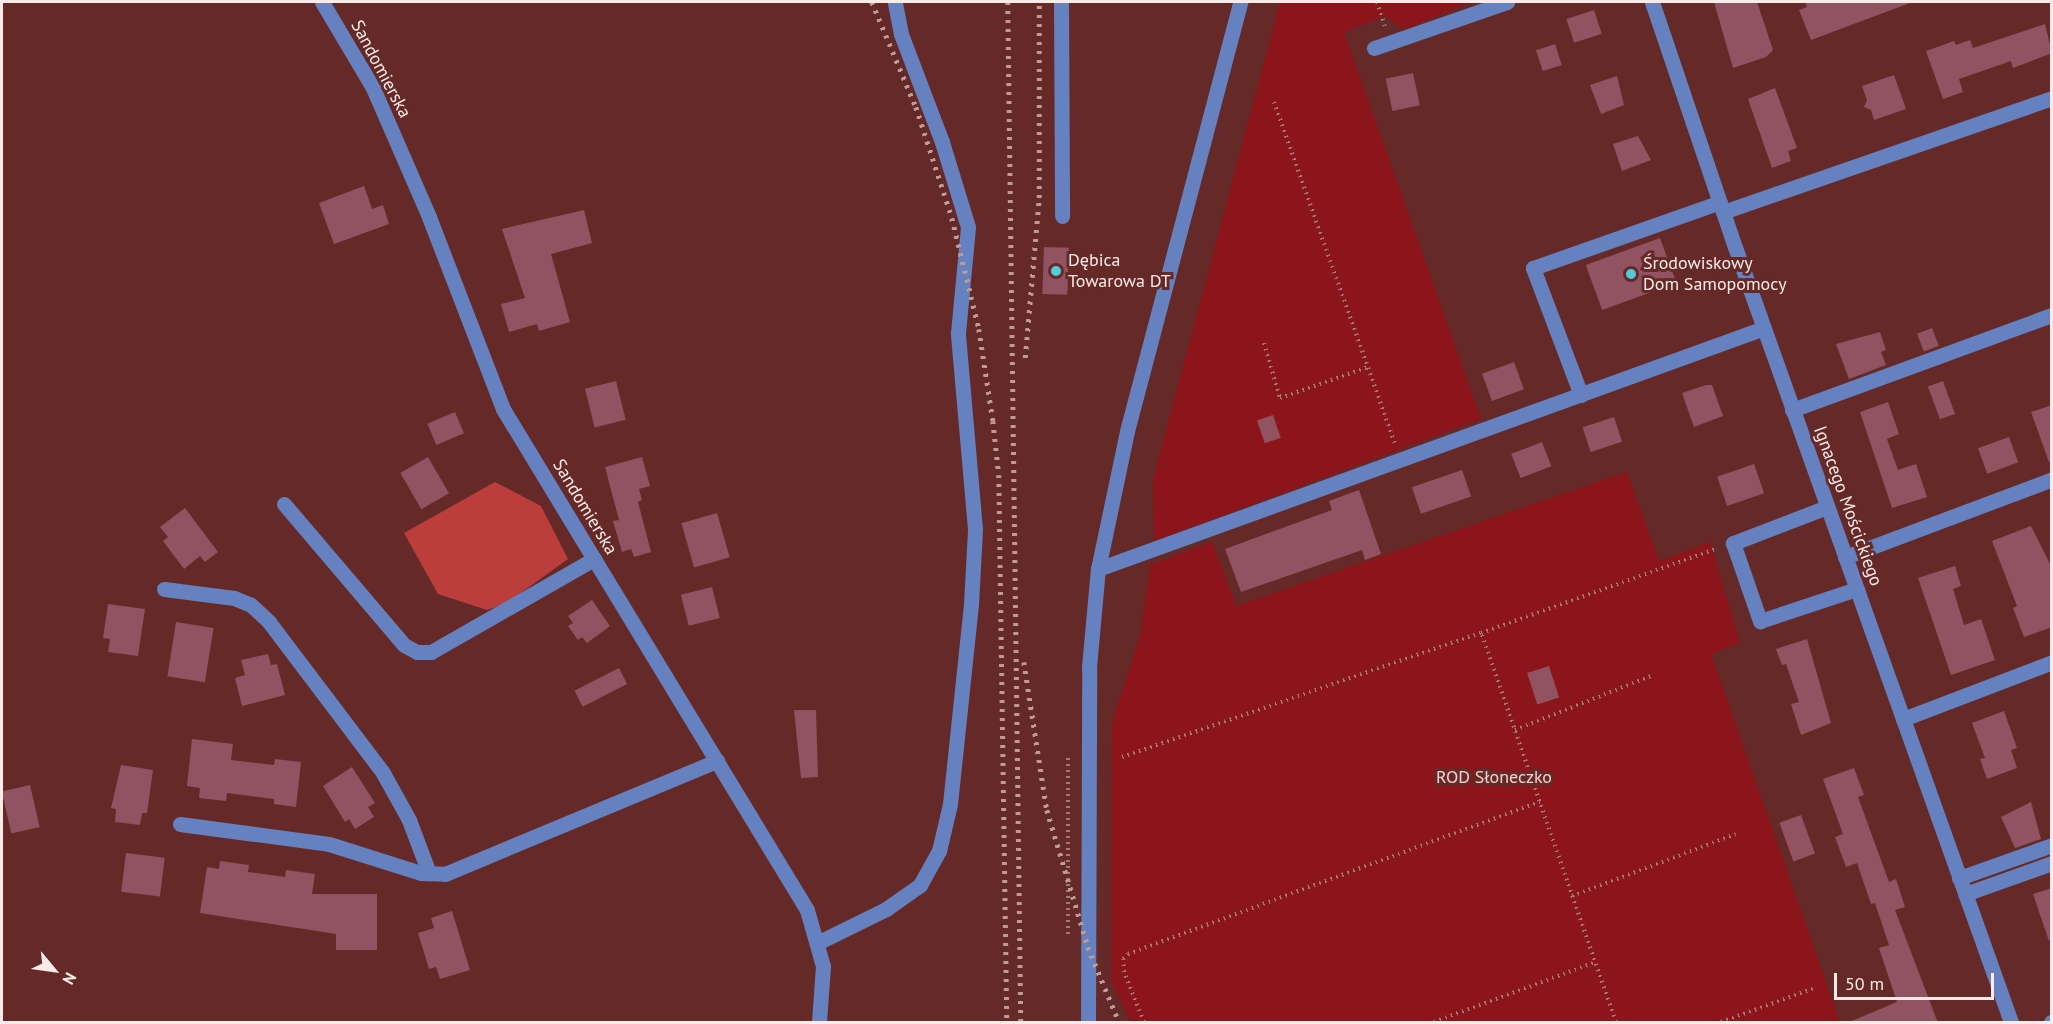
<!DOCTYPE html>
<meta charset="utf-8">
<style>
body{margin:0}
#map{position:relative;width:2053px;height:1024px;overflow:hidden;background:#652a28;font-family:"PT Sans",sans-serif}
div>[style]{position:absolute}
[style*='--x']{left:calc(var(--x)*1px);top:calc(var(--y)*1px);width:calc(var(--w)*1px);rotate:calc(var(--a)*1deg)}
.green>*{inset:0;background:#8c141b}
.forest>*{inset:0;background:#bb3e3d}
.building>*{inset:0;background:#915261;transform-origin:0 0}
.path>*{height:4px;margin-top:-2px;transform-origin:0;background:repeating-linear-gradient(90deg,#a37a78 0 1.5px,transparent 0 6px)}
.minor>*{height:15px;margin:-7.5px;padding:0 7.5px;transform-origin:7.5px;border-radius:7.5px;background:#6581bf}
.rail>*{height:4.5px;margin-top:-2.25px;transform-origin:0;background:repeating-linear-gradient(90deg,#bc9b99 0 3px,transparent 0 9px)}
.dots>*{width:16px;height:16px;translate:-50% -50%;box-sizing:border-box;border:3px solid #652a28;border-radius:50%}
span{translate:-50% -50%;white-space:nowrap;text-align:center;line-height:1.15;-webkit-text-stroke:6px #652a28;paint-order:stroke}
.street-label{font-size:18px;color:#faeae8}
.poi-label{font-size:18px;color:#faeae8}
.left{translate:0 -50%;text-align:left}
.park-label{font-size:18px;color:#f2d0cc}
.frame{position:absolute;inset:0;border:3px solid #faeae8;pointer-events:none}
.north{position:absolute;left:24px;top:940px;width:60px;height:60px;-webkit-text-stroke:4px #652a28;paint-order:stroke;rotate:119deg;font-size:16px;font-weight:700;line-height:24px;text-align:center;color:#faeae8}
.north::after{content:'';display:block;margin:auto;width:21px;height:27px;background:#faeae8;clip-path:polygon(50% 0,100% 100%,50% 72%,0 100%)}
.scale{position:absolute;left:1834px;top:973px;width:160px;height:27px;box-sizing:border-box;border:3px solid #faeae8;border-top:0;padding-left:8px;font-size:18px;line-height:21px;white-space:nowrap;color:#faeae8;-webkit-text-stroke:4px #652a28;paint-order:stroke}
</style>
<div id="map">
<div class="green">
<i style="clip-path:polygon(1280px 2px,1471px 2px,1403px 30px,1386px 16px,1344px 32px,1481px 419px,1154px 541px,1153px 480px)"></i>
<i style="clip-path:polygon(1627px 472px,1659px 561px,1710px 542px,1740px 643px,1711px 654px,1840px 1022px,1131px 1022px,1111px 981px,1112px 722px,1140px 636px,1150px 565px,1212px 542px,1236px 606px)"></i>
</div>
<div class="forest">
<i style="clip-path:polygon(495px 482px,541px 506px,568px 559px,507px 603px,487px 610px,438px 594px,404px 533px)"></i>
</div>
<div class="building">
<i style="clip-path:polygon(1714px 2px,1757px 2px,1773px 50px,1766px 57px,1733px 68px)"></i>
<i style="clip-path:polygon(1805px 2px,1910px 2px,1910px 3px,1811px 40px,1799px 10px,1807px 7px)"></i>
<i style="left:1594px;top:10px;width:25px;height:29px;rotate:72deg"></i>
<i style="clip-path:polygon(2045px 24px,2052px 53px,2013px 68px,2011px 61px,1959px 79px,1963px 92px,1943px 99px,1926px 51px,1954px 41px,1956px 45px,1970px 40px,1973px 48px)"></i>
<i style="left:1555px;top:44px;width:22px;height:20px;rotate:72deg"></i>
<i style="left:1413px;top:73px;width:33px;height:28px;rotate:78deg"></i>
<i style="clip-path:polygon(1894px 75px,1906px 109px,1874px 120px,1871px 110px,1864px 107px,1867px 100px,1862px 86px)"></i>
<i style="clip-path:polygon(1617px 76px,1624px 105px,1601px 114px,1590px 85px)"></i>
<i style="clip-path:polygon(1775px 88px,1797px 148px,1788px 151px,1791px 161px,1772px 168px,1748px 99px)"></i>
<i style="clip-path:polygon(1638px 136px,1651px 160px,1622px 171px,1613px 144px)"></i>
<i style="clip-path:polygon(364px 186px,372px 209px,383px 205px,389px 224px,334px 244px,319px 203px)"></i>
<i style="clip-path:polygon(584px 210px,592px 243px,551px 254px,570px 322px,539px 331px,537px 324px,509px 332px,501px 304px,525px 298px,502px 229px)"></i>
<i style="left:1660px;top:238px;width:48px;height:79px;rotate:70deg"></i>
<i style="left:1044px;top:247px;width:25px;height:47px;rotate:2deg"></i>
<i style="left:1932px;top:328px;width:19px;height:16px;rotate:69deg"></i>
<i style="clip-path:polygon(1880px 332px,1886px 350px,1881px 352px,1886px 365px,1849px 379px,1836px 344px)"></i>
<i style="left:1514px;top:362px;width:29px;height:34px;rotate:70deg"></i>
<i style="left:616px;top:381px;width:40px;height:32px;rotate:76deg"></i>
<i style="left:1943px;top:381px;width:35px;height:16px;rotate:70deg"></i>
<i style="clip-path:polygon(1706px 385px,1712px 385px,1723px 416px,1694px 427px,1682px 393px)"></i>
<i style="clip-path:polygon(1888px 402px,1899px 434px,1887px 439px,1898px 470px,1916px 464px,1927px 497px,1892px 508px,1860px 412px)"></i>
<i style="clip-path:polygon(2052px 405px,2052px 462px,2049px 462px,2031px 412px)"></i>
<i style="left:455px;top:412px;width:23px;height:30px;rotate:67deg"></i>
<i style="left:1273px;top:415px;width:24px;height:17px;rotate:71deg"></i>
<i style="left:1614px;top:417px;width:26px;height:33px;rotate:72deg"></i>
<i style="left:2009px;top:437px;width:27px;height:33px;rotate:70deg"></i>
<i style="left:1542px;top:442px;width:26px;height:33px;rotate:69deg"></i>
<i style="left:428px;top:457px;width:42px;height:32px;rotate:60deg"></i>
<i style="clip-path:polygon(642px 457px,650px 486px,639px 489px,642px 500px,638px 502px,651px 552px,634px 557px,631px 549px,622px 552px,613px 521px,619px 520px,605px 467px)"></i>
<i style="left:1754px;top:464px;width:31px;height:39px;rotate:71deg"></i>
<i style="left:1462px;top:470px;width:28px;height:53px;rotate:71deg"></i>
<i style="clip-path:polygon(1359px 490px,1381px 554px,1365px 560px,1362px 550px,1241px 592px,1225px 549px,1332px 510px,1329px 501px)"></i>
<i style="clip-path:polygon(185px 508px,218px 552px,205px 562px,200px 556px,184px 569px,163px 541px,168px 537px,160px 527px)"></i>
<i style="left:717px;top:513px;width:46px;height:37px;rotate:74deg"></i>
<i style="clip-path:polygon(2031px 526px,2052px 568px,2052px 627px,2024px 637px,2013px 608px,2017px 606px,1992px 541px)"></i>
<i style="clip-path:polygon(1955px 566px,1961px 586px,1953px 589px,1964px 625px,1981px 619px,1995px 660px,1951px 675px,1918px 578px)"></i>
<i style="left:712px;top:587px;width:32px;height:32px;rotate:76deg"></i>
<i style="clip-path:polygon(592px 600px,610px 626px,587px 643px,582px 637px,578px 640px,568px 626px,573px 623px,568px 616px)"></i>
<i style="clip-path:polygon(108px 604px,145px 609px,138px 656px,108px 652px,110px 639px,103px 638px)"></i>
<i style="left:176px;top:622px;width:38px;height:55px;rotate:9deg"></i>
<i style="clip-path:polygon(1807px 639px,1831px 723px,1801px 735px,1791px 704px,1799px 702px,1786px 664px,1782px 665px,1776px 649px)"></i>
<i style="clip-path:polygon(268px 654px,271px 665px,277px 664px,285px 695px,242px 706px,235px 678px,245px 675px,241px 660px)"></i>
<i style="left:1549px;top:666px;width:33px;height:23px;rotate:72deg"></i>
<i style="left:619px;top:668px;width:18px;height:50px;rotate:63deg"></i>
<i style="clip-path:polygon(794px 710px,816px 710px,818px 777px,801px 778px)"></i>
<i style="clip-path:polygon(2004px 711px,2017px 748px,2011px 750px,2017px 768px,1987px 779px,1980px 759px,1985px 758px,1972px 723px)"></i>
<i style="clip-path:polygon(192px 739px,233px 744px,231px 760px,274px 765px,275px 759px,301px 762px,296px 807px,274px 804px,274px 799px,227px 793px,226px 801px,199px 798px,200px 788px,187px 786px)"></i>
<i style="clip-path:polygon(121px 765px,153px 770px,147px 813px,142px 813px,140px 825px,115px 822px,116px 809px,111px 808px)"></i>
<i style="clip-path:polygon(352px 767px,375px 803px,368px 807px,374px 817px,355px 829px,349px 819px,345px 822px,323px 786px)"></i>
<i style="clip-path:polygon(1854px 768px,1864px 795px,1858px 797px,1889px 882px,1896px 879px,1905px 907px,1895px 910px,1938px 1023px,1847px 1023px,1897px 1002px,1879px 948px,1889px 945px,1875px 903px,1871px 904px,1857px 863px,1846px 867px,1835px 837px,1843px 834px,1823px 779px)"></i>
<i style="left:30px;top:785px;width:43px;height:29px;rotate:77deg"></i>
<i style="clip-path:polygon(2031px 802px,2041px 839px,2015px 848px,2001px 817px)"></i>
<i style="left:1801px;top:815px;width:41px;height:23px;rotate:70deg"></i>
<i style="left:126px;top:853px;width:39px;height:39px;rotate:7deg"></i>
<i style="clip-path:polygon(220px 861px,249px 865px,248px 872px,285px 877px,286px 870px,315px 874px,312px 894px,377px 894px,377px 950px,336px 950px,336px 934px,200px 913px,207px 867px,219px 869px)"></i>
<i style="clip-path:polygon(2052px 888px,2052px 941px,2049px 941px,2033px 894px)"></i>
<i style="clip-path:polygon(452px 911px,470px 970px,440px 979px,436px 967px,429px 969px,418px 933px,434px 928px,431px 918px)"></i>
</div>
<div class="path">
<i style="--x:1377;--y:2;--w:25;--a:72"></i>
<i style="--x:1274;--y:102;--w:362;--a:70.5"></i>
<i style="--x:1264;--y:343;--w:57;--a:73.8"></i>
<i style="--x:1280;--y:398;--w:93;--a:-19.4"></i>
<i style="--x:1515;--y:730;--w:146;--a:-21.7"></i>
<i style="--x:1122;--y:757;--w:380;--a:-19.1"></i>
<i style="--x:1572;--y:896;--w:175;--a:-20.7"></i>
<i style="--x:1068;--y:934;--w:179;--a:-90"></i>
<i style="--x:1144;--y:1022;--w:54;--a:-111.8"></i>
<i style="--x:1124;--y:972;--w:13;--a:-94"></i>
<i style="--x:1123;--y:959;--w:7;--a:-45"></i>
<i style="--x:1128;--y:954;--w:439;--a:-20.3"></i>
<i style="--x:1434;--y:1022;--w:172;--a:-20.4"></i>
<i style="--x:1616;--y:1022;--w:412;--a:-109.1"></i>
<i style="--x:1481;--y:633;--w:250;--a:-19.7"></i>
<i style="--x:1721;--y:1022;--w:100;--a:-19.9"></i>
</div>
<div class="minor">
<i style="--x:322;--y:2;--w:100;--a:59.3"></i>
<i style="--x:373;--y:88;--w:141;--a:66.5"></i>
<i style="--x:429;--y:217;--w:206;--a:68.9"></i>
<i style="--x:503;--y:409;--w:586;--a:58.75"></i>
<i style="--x:807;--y:910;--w:58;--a:74.1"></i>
<i style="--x:823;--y:966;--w:56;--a:94.1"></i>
<i style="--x:1061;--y:2;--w:214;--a:89.7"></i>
<i style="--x:1652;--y:2;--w:259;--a:71.3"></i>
<i style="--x:1735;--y:247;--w:823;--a:70.4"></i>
<i style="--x:1374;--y:48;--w:141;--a:-19.1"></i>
<i style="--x:1723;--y:212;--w:348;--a:-19.1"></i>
<i style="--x:1581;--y:395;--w:136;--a:-110.7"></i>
<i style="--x:1533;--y:268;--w:198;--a:-19.4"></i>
<i style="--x:1792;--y:410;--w:277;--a:-20.1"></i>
<i style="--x:284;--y:504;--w:185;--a:49.6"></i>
<i style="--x:404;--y:645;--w:15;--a:28"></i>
<i style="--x:417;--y:652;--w:14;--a:0"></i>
<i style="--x:431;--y:652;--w:188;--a:-29.7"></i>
<i style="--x:1827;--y:507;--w:101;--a:159"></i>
<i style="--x:1733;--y:543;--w:83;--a:70.9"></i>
<i style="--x:1760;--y:621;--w:102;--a:-18.3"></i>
<i style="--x:1845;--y:557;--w:221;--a:-20.6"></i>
<i style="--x:1098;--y:569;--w:708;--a:-19.89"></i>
<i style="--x:164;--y:589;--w:71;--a:7.3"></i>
<i style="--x:234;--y:598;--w:18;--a:22"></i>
<i style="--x:251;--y:605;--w:25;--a:43"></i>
<i style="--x:269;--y:622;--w:189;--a:52.9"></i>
<i style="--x:383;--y:773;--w:54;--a:61"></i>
<i style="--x:409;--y:820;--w:57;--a:69.3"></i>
<i style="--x:1903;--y:719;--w:160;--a:-20.9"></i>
<i style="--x:180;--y:824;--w:150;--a:7.6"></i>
<i style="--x:329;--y:844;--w:96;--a:17.5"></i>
<i style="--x:421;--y:873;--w:24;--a:2"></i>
<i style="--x:445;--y:874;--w:295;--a:-22.6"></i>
<i style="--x:1959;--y:878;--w:99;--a:-19.5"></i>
<i style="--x:1965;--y:894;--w:92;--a:-19.6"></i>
<i style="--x:817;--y:943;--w:77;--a:-26.2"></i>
<i style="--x:886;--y:909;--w:42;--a:-35.2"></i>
<i style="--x:920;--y:885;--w:39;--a:-61"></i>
<i style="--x:939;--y:851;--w:48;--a:-76.8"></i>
<i style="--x:950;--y:804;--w:201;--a:-84"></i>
<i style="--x:971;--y:604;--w:75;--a:-86.9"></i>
<i style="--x:975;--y:529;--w:197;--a:-95"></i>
<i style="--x:958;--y:333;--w:106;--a:-84.6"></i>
<i style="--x:968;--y:227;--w:89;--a:-107"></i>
<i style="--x:942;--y:142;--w:116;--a:-110.8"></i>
<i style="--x:901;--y:34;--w:33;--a:-101"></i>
<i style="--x:1088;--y:1022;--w:355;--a:-89.8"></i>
<i style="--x:1089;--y:667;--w:98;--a:-84.8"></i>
<i style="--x:1098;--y:569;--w:141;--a:-78.1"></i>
<i style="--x:1127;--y:431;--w:444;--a:-75.2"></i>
<i style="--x:2051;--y:1022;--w:1;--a:0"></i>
</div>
<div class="rail">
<i style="--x:872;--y:2;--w:114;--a:67.3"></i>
<i style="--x:916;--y:107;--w:117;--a:72"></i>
<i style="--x:952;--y:218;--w:114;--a:76.3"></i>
<i style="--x:979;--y:329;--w:93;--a:81.3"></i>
<i style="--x:993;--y:421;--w:54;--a:83.7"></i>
<i style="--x:999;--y:475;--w:547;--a:89.16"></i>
<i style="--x:1008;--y:2;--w:1020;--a:89.27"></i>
<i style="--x:1025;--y:358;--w:161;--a:-85"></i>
<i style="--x:1039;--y:198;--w:196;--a:-90"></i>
<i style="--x:1024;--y:662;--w:150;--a:81.2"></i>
<i style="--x:1047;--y:810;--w:143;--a:73.3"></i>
<i style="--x:1088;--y:947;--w:81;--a:67.5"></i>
</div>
<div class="dots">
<i style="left:1056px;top:271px;background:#52cbd8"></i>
<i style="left:1631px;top:274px;background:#52cbd8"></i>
</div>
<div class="street-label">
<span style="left:381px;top:69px;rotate:62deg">Sandomierska</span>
<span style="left:1848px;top:506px;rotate:70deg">Ignacego Mościckiego</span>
<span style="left:585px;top:507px;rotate:59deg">Sandomierska</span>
</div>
<div class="poi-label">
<span class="left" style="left:1068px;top:271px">Dębica<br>Towarowa DT</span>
<span class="left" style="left:1643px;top:274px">Środowiskowy<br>Dom Samopomocy</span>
</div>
<div class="park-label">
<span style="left:1494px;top:777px">ROD Słoneczko</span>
</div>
<div class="frame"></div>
<div class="north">N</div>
<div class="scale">50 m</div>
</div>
